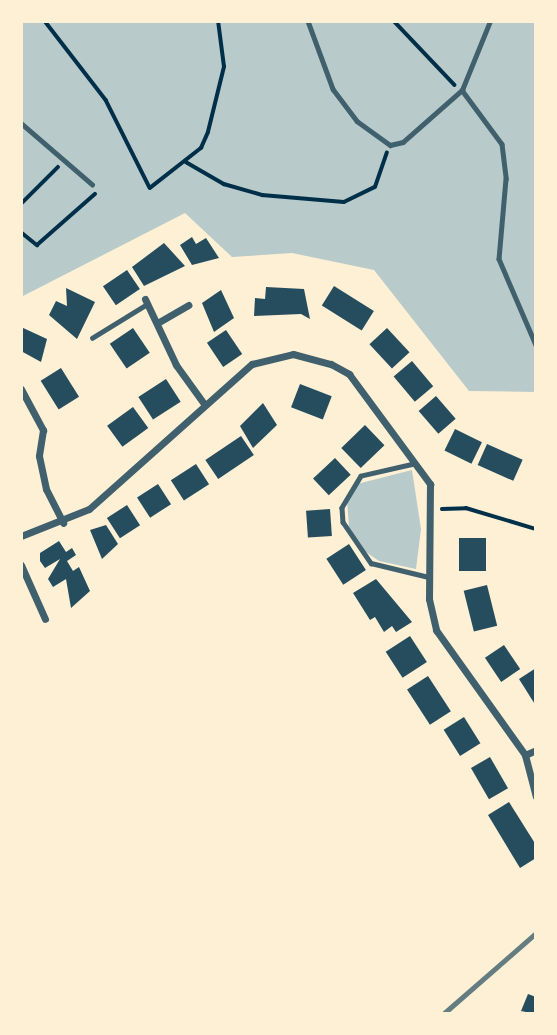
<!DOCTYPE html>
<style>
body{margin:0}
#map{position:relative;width:557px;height:1035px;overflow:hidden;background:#fdf0d5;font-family:"Titillium Web",sans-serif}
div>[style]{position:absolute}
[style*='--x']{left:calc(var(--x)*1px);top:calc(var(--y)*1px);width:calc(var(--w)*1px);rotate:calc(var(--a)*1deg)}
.green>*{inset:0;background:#b9caca}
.building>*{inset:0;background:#264d5e;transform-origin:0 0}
.path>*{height:3.5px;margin:-1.75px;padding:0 1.75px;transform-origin:1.75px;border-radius:1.75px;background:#003049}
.service>*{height:4.5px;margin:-2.25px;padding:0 2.25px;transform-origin:2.25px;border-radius:2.25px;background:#3f606c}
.minor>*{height:7px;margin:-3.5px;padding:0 3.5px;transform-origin:3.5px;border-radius:3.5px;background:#3f606c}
.rail>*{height:5px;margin:-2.5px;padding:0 2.5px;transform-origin:2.5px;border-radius:2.5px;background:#657d81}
span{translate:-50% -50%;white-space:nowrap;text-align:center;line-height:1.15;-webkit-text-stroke:7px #fdf0d5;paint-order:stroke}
.frame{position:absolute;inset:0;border:23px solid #fdf0d5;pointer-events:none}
</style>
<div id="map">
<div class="green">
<i style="clip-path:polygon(21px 21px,536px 21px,536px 392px,469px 391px,374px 270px,292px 253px,232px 257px,185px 213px,21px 297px)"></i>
<i style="clip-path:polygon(412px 470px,421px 529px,416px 569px,379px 561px,363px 550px,349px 527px,347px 500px,357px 484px)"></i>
</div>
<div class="building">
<i style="clip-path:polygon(192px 237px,196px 244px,206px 238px,219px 258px,192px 265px,180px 245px)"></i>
<i style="clip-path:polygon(164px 243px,185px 266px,144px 286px,132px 267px)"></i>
<i style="left:127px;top:270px;width:23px;height:29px;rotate:56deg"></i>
<i style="left:334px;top:286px;width:47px;height:23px;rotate:32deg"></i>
<i style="clip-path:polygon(266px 287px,304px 289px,310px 319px,301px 314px,254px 316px,255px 298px,265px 299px)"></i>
<i style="clip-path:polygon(66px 288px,95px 302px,77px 339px,49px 315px,56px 301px,67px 306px)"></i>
<i style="clip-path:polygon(221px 290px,234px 318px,214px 332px,202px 303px)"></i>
<i style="clip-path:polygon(21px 327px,47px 339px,41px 362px,21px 351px)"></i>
<i style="left:133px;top:328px;width:30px;height:28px;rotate:56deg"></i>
<i style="left:387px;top:328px;width:33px;height:24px;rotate:47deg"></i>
<i style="left:226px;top:330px;width:29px;height:23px;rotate:56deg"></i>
<i style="left:412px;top:361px;width:33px;height:24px;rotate:50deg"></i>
<i style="left:61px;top:368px;width:34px;height:24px;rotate:58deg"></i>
<i style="left:166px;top:379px;width:27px;height:33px;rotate:57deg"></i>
<i style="left:300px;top:384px;width:34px;height:25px;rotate:21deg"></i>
<i style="left:436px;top:396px;width:30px;height:23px;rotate:49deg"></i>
<i style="clip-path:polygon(263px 403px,277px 425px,253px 448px,240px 426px)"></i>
<i style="left:133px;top:407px;width:26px;height:32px;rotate:54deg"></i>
<i style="left:365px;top:425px;width:28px;height:33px;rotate:46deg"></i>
<i style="left:455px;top:429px;width:30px;height:24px;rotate:26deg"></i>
<i style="left:241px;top:436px;width:23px;height:43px;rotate:56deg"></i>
<i style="left:487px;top:444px;width:39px;height:23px;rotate:24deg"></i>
<i style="left:335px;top:458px;width:23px;height:30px;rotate:47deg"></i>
<i style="left:196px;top:464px;width:24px;height:30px;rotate:57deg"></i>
<i style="left:158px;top:484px;width:24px;height:25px;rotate:57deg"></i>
<i style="left:127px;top:505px;width:24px;height:24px;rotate:57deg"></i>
<i style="left:330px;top:509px;width:27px;height:24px;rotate:86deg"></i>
<i style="clip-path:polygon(106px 525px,118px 544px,102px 559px,90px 530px)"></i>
<i style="left:459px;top:538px;width:27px;height:33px"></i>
<i style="clip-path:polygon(59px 541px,66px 552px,72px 548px,76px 555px,67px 561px,73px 571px,79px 567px,90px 591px,71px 608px,66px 579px,53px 587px,48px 579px,60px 559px,45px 568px,40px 561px,40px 553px)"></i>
<i style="left:349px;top:544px;width:31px;height:27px;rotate:57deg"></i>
<i style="clip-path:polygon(376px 579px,412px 622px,396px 632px,392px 626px,384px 632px,375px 617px,370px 620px,353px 593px)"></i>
<i style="left:487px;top:585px;width:42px;height:24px;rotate:76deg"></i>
<i style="left:410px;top:636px;width:31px;height:29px;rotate:57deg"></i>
<i style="left:504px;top:645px;width:29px;height:23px;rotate:56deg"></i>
<i style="clip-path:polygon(536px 668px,536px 706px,519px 679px)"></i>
<i style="left:428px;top:676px;width:42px;height:25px;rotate:57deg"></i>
<i style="left:464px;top:717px;width:31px;height:24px;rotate:58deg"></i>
<i style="left:490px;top:757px;width:36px;height:22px;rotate:60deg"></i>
<i style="clip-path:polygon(509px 802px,536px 845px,536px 858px,520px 868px,488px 815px)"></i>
<i style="clip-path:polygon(528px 994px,536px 997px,536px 1014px,521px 1011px)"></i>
</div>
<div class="path">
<i style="--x:45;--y:21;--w:100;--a:52.3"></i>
<i style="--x:106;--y:100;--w:98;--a:63.4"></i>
<i style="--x:150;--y:188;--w:65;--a:-38.1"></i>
<i style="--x:201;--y:148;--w:17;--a:-66"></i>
<i style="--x:208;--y:132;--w:67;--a:-76.2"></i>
<i style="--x:224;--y:67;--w:46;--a:-97.4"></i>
<i style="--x:394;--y:21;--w:88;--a:46.4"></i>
<i style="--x:186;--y:162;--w:44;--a:30.1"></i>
<i style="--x:224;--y:184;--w:40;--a:16"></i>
<i style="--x:262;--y:195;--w:82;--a:4.9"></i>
<i style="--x:344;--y:202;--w:34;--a:-26"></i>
<i style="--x:375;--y:187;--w:36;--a:-71"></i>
<i style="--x:21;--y:204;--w:52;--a:-45"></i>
<i style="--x:21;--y:232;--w:21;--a:39"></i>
<i style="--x:37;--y:245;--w:77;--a:-41.3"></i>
<i style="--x:442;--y:509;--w:24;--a:-2"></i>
<i style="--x:466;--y:508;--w:73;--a:16.7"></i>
</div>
<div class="service">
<i style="--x:308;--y:21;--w:72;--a:69.8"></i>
<i style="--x:333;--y:89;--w:40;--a:53"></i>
<i style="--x:357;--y:121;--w:41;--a:36"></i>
<i style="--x:390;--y:145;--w:13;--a:-13"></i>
<i style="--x:403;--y:142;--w:79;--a:-41.4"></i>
<i style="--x:462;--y:90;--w:74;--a:-67.9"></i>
<i style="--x:462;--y:90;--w:67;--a:53.5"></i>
<i style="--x:502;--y:144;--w:35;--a:83"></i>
<i style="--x:506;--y:179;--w:80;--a:95"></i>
<i style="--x:499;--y:259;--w:94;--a:66.7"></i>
<i style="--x:21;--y:123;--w:94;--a:40.7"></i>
<i style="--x:92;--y:338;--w:65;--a:-31.7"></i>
<i style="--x:414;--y:464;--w:54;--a:167.2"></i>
<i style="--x:361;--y:476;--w:37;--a:121"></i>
<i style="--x:342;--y:508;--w:14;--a:86"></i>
<i style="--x:343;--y:522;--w:50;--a:55.7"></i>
<i style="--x:371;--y:563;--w:60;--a:13.6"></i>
</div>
<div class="minor">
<i style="--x:145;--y:299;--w:73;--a:64.8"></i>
<i style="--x:176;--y:365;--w:49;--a:54.1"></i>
<i style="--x:159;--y:322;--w:34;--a:-30"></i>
<i style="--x:21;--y:389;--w:47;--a:61.8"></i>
<i style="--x:43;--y:430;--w:26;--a:99"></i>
<i style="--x:39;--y:456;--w:34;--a:78"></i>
<i style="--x:46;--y:489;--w:38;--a:63"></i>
<i style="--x:21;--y:536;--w:73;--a:-21.7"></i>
<i style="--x:89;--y:509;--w:218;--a:-41.7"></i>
<i style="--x:252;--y:364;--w:42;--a:-13.7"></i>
<i style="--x:293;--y:354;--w:39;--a:15"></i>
<i style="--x:331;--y:364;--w:21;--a:29"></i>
<i style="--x:349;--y:374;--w:137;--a:53.6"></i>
<i style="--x:430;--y:484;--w:115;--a:90.5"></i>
<i style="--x:429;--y:599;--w:32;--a:77"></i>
<i style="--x:436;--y:630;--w:153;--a:54.5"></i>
<i style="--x:525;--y:755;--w:43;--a:75.3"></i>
<i style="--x:21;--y:565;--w:59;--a:66"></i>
<i style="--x:525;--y:755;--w:12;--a:-24"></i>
</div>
<div class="rail">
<i style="--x:443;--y:1014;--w:123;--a:-41.1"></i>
</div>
<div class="frame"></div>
</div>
